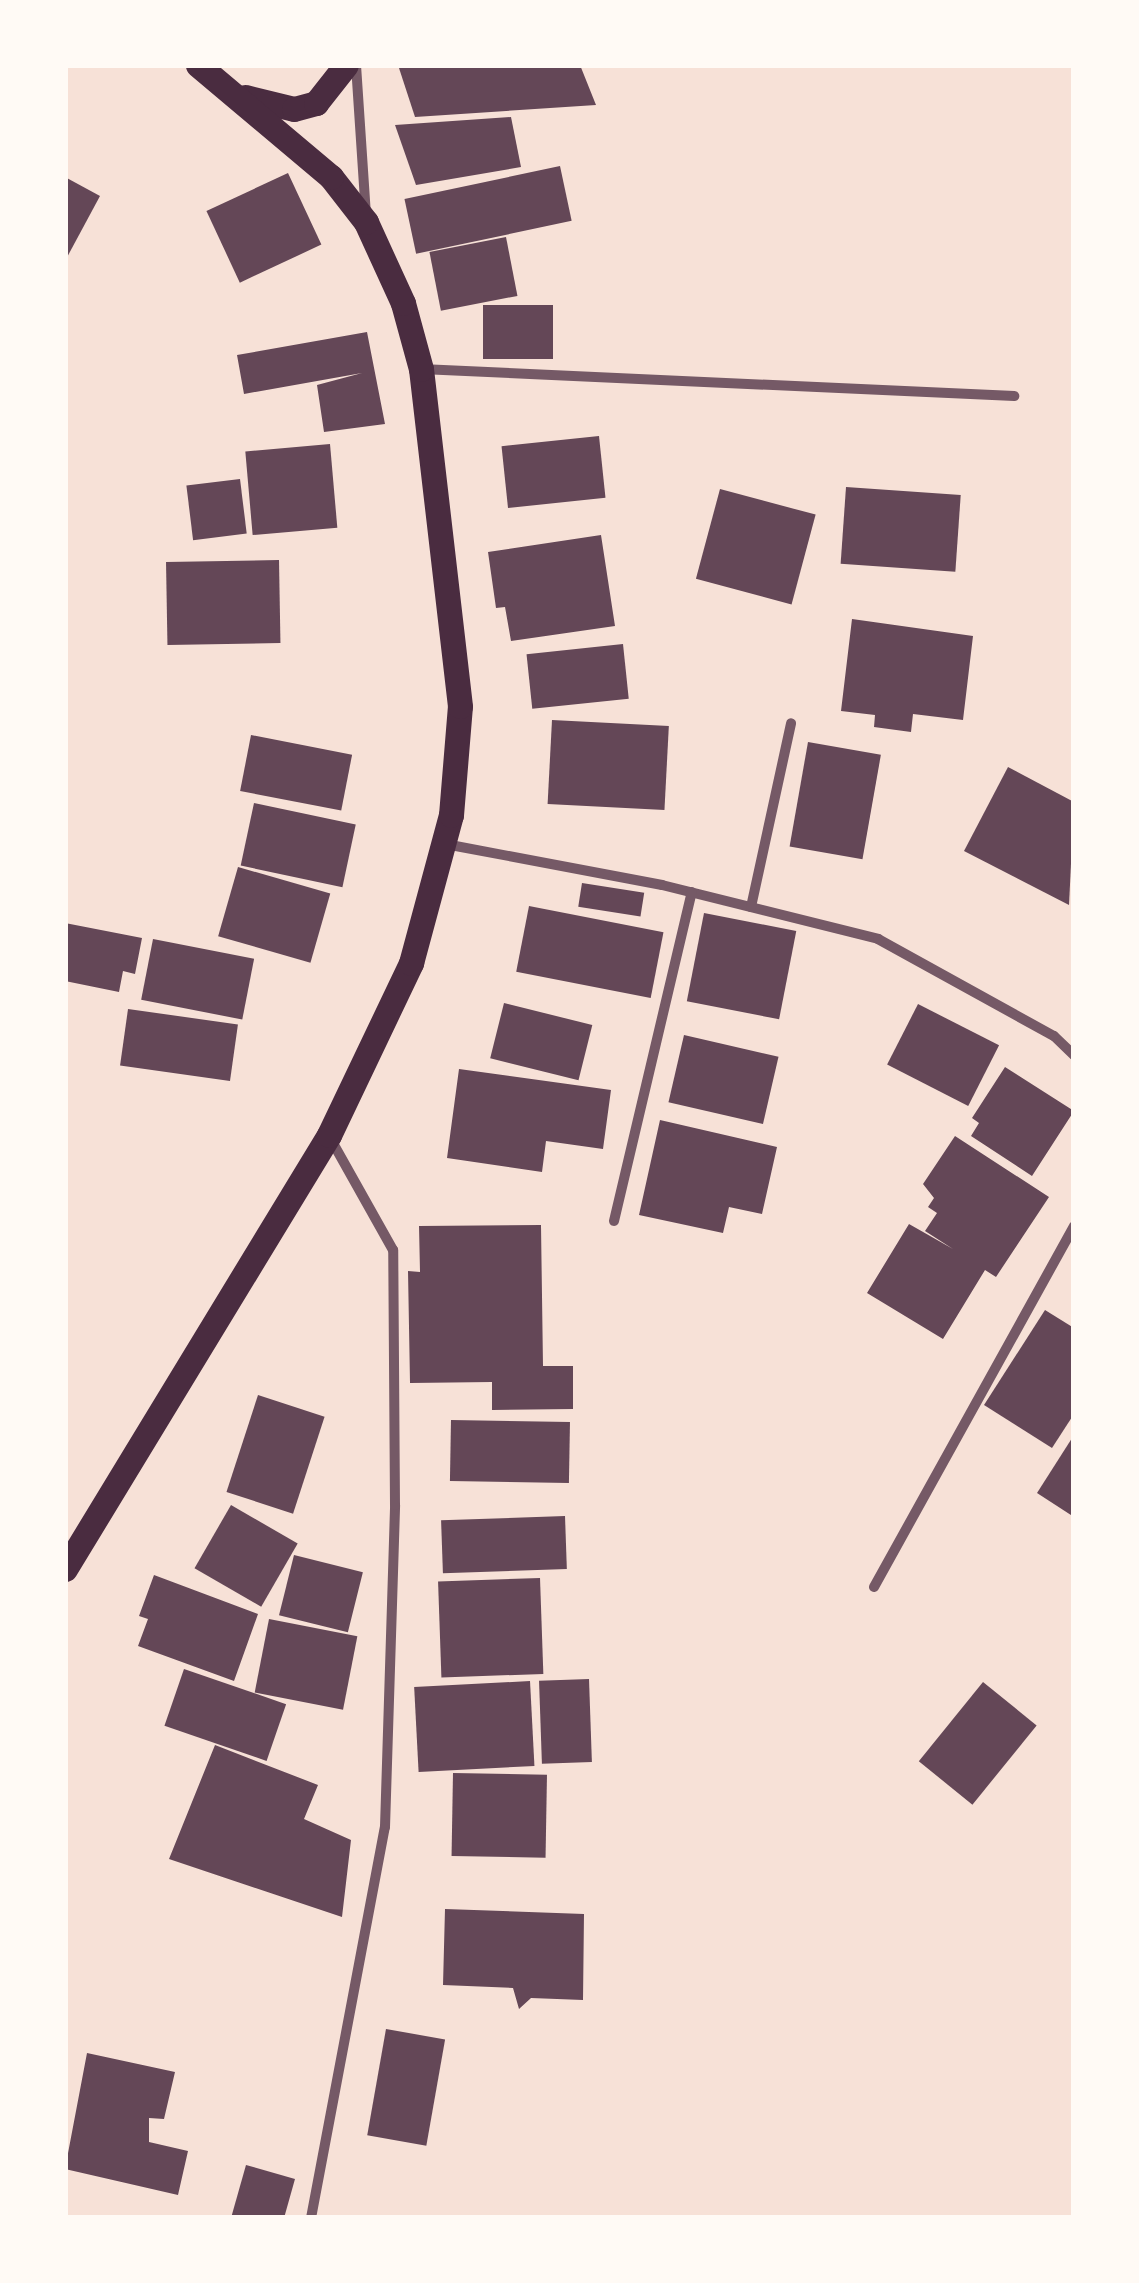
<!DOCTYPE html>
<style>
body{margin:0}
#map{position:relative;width:1139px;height:2283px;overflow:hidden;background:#f7e1d7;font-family:Merriweather,serif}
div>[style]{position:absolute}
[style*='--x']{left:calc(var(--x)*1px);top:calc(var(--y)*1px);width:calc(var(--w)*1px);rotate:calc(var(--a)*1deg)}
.building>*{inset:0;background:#644757;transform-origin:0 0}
.minor>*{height:10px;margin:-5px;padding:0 5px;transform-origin:5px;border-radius:5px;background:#755966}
.primary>*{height:25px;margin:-12.5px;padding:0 12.5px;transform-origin:12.5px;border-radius:12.5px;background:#4a2c40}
span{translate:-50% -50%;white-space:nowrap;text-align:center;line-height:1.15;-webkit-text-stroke:10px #fffaf5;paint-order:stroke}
.frame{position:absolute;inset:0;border:68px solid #fffaf5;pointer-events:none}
</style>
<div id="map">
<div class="building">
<i style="clip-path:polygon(398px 65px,580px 65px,596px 105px,415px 117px)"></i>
<i style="clip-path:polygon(511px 117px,521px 167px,416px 185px,395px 125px)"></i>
<i style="left:560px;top:166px;width:56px;height:159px;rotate:78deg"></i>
<i style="left:288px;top:173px;width:79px;height:90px;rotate:65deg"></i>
<i style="clip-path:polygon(65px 177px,100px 196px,65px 261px)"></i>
<i style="left:506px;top:237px;width:60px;height:78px;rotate:79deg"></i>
<i style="left:483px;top:305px;width:70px;height:54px"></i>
<i style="clip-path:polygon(367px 332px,385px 424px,324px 432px,317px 385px,362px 373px,244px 394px,237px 355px)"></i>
<i style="left:599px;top:436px;width:62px;height:98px;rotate:84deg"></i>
<i style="left:330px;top:444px;width:84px;height:85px;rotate:85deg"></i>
<i style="left:240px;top:479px;width:55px;height:54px;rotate:83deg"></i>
<i style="left:846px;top:487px;width:115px;height:77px;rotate:4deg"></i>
<i style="left:720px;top:489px;width:99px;height:93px;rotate:15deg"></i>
<i style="clip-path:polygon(601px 535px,615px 626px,511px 641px,505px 607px,496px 608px,488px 552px)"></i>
<i style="left:279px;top:560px;width:83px;height:113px;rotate:89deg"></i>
<i style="clip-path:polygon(852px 619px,973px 636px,963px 720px,913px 714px,911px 732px,874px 727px,875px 715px,841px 711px)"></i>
<i style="left:623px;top:644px;width:55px;height:97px;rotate:84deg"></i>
<i style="left:552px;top:720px;width:117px;height:84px;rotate:3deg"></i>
<i style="left:251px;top:735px;width:103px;height:57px;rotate:11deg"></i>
<i style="left:808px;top:742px;width:74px;height:106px;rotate:10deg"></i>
<i style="clip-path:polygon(1008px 767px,1074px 802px,1069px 905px,964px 851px)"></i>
<i style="left:254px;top:803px;width:104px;height:64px;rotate:12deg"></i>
<i style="left:238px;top:867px;width:96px;height:72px;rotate:16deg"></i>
<i style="left:582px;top:883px;width:63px;height:24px;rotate:9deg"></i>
<i style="left:529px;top:906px;width:137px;height:67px;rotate:11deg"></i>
<i style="left:704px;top:913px;width:94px;height:90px;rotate:11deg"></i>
<i style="clip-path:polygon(65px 923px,142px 938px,135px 974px,123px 971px,119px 992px,65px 981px)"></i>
<i style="left:153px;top:939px;width:103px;height:62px;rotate:11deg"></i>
<i style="left:504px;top:1003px;width:91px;height:57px;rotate:14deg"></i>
<i style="left:918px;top:1004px;width:91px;height:68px;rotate:27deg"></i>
<i style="left:128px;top:1009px;width:111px;height:57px;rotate:8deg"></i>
<i style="left:684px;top:1035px;width:97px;height:69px;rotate:13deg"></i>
<i style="clip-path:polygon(1005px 1067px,1074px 1111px,1032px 1176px,971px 1136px,979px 1123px,972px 1118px)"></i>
<i style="clip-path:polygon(459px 1069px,611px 1090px,603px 1149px,546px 1141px,542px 1172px,447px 1158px)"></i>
<i style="clip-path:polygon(660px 1120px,777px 1147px,762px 1214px,729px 1207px,723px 1233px,639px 1215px)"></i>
<i style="clip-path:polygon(955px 1136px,1049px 1197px,996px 1277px,985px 1270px,943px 1339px,867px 1293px,909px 1224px,953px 1249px,925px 1231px,937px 1213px,928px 1207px,934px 1198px,923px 1184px)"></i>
<i style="clip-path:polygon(541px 1225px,543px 1366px,573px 1366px,573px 1409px,492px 1410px,492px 1382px,410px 1383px,408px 1271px,420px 1272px,419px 1226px)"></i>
<i style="clip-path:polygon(1045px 1310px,1074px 1328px,1074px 1414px,1052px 1448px,984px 1405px)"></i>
<i style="left:258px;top:1395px;width:70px;height:102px;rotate:18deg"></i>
<i style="left:451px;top:1420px;width:119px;height:61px;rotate:1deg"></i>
<i style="clip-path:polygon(1074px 1435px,1074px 1517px,1037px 1493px)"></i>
<i style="left:231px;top:1505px;width:77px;height:73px;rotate:30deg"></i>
<i style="left:565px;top:1516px;width:53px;height:124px;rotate:88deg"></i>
<i style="left:294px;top:1555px;width:71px;height:62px;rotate:14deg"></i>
<i style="clip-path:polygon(154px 1575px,258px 1614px,234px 1681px,138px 1646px,148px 1619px,139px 1616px)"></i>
<i style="left:540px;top:1578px;width:96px;height:102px;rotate:88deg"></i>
<i style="left:269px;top:1619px;width:90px;height:75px;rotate:11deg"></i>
<i style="left:184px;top:1669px;width:108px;height:60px;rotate:19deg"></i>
<i style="left:589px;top:1679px;width:83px;height:50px;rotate:88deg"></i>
<i style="left:530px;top:1681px;width:85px;height:116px;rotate:87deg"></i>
<i style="left:983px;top:1682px;width:69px;height:102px;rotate:39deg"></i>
<i style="clip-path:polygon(215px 1745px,318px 1785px,304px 1819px,351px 1840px,342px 1917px,169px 1859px)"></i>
<i style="left:453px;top:1773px;width:94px;height:83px;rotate:1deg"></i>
<i style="clip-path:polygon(445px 1909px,584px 1914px,583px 2000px,531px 1998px,519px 2009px,513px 1988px,443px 1985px)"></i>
<i style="left:386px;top:2029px;width:60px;height:108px;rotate:10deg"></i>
<i style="clip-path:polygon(87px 2053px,175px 2072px,164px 2119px,149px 2118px,149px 2142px,188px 2151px,178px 2195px,65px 2169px)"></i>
<i style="clip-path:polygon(246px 2165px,295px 2179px,284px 2218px,231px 2218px)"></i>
</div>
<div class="minor">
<i style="--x:356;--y:65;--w:149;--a:86.2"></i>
<i style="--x:421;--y:369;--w:594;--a:2.61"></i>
<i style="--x:445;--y:844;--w:221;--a:10.7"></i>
<i style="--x:662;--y:885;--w:223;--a:14"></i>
<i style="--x:878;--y:939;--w:201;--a:28.9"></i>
<i style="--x:1054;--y:1036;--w:28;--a:44"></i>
<i style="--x:751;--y:907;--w:188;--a:-77.7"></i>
<i style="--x:614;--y:1221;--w:338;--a:-76.7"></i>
<i style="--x:874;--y:1587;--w:413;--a:-61"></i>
<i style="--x:311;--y:2218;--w:398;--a:-79.3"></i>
<i style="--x:385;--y:1827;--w:322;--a:-88.2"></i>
<i style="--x:395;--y:1505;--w:255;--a:-90.4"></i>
<i style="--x:393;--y:1250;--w:131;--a:-119.3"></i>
</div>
<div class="primary">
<i style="--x:245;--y:97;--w:50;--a:13.8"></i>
<i style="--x:294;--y:109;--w:23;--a:-15"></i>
<i style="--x:316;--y:103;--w:48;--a:-51.7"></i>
<i style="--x:65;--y:1569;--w:508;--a:-58.69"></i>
<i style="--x:329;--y:1135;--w:191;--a:-64.5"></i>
<i style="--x:411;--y:963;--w:153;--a:-74.9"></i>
<i style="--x:451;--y:815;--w:109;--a:-85.3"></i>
<i style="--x:460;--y:706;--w:339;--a:-96.6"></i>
<i style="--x:421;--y:369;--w:68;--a:-105.3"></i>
<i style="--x:403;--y:303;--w:89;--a:-114.6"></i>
<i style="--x:366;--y:222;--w:57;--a:-127.9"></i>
<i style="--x:331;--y:177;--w:174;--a:-139.9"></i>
</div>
<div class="frame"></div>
</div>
